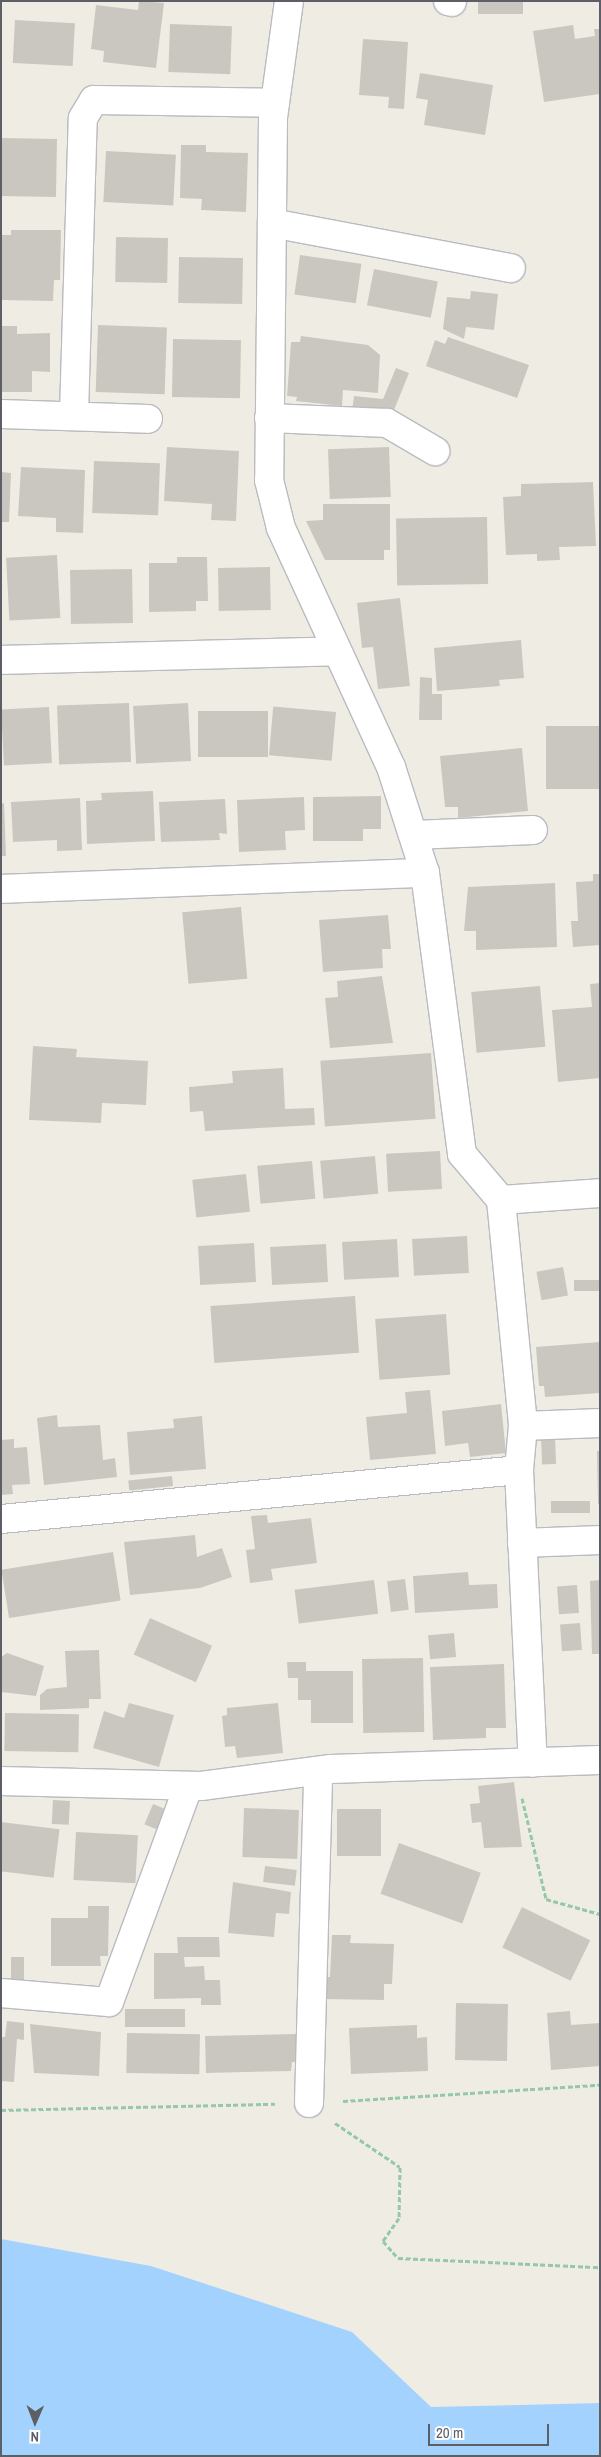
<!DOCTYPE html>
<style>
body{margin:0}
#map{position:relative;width:601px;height:2457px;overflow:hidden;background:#efede3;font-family:"Archivo Narrow",sans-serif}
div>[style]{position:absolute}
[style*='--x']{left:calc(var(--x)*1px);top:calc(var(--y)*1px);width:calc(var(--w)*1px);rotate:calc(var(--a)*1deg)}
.water>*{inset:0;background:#a4d2ff}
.building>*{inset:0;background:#cac7c1;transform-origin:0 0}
.path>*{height:3px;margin-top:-1.5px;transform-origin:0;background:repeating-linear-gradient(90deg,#96c7a7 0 5px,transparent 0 7.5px)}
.roads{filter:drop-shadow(1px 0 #b9bbc0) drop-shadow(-1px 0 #b9bbc0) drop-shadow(0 1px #b9bbc0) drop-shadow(0 -1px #b9bbc0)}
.street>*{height:28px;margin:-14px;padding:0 14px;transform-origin:14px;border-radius:14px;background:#fff}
span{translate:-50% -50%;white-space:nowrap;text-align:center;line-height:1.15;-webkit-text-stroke:4px #fff;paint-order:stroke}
.frame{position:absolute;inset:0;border:2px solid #5c5f65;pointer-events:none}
.north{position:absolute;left:10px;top:2397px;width:50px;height:50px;-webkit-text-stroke:4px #fff;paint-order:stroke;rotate:181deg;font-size:14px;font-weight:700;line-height:20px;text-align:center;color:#5c5f65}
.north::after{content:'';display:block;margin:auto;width:18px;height:22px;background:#5c5f65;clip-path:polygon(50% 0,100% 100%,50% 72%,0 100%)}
.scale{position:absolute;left:428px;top:2424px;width:121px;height:22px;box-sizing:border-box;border:2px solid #5c5f65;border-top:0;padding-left:6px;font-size:15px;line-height:18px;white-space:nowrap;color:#5c5f65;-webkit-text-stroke:4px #fff;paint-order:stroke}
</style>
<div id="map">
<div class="water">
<i style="clip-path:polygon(1px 2239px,151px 2266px,352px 2332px,431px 2407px,600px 2403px,600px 2456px,1px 2456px)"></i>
</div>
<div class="building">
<i style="clip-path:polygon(139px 1px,164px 3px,156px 68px,103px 62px,104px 51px,91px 49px,96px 5px,138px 10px)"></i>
<i style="left:478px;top:1px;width:45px;height:13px"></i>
<i style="left:15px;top:20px;width:60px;height:43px;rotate:3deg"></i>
<i style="left:170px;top:24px;width:62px;height:48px;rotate:2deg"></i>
<i style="clip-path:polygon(573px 25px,575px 39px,595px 36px,594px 29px,600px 29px,600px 94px,544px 102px,533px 31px)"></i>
<i style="clip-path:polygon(363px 39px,408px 42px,404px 109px,388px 108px,389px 97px,359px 95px)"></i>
<i style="clip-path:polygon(420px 73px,493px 85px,485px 135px,424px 125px,428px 100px,416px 98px)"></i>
<i style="left:1px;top:138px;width:56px;height:58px;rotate:1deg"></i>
<i style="clip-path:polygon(181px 145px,206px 145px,206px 152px,248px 153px,246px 212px,201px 210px,202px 199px,180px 198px)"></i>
<i style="left:106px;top:151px;width:70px;height:51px;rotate:3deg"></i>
<i style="clip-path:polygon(11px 230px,61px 230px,60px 280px,54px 280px,53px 301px,1px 300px,1px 235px,11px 235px)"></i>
<i style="left:116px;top:237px;width:52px;height:45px;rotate:1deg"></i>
<i style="left:300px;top:255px;width:62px;height:40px;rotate:8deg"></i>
<i style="left:179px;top:257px;width:64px;height:46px;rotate:1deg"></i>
<i style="left:374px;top:269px;width:65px;height:37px;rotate:11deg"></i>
<i style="clip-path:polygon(471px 291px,498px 294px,494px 330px,466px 327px,464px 339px,443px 329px,447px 297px,470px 299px)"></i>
<i style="left:98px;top:325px;width:69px;height:67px;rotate:2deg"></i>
<i style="clip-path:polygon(1px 326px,17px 326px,17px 334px,50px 333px,50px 372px,32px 371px,32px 392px,1px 392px)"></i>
<i style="clip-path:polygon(301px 336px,368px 345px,380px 355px,378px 393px,343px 390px,342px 406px,296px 401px,297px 397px,287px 396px,291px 342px,300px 342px)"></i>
<i style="clip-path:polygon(448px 337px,529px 365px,517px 398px,426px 366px,435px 340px,445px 344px)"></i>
<i style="left:173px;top:339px;width:68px;height:58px;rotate:1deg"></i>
<i style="clip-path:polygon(396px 368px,409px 373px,392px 415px,352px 411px,354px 396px,383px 399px)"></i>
<i style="clip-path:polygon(167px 447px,239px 451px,236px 521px,211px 520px,212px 504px,164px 501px)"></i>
<i style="left:389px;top:447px;width:50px;height:61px;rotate:88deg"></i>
<i style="left:94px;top:461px;width:66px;height:52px;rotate:2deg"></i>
<i style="clip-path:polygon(21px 467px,85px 470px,83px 533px,56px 532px,56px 518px,18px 516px)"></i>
<i style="clip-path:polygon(1px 472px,11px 473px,9px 522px,1px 522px)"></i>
<i style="clip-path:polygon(593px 482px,596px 546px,559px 547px,560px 560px,537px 561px,537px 554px,506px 555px,503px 497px,521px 496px,521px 484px)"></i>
<i style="clip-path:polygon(323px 504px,390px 504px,390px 550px,384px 550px,384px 560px,325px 560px,306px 521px,323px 520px)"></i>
<i style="left:487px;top:517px;width:67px;height:91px;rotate:89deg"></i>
<i style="left:57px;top:555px;width:63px;height:51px;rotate:87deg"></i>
<i style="clip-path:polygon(177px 557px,207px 557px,208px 601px,196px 601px,196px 611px,149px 612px,149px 563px,177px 563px)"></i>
<i style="left:270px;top:567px;width:43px;height:52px;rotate:89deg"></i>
<i style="left:132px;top:569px;width:54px;height:62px;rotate:89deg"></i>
<i style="clip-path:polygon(400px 598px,410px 686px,378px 689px,373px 647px,362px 648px,357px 603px)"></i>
<i style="clip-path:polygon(521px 640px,524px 678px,499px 680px,500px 686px,437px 691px,434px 648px)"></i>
<i style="clip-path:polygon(420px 677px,432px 678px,432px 694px,442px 694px,442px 720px,419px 720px)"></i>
<i style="left:129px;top:703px;width:59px;height:72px;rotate:88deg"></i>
<i style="left:188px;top:703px;width:58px;height:55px;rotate:87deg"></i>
<i style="left:49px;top:707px;width:56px;height:48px;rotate:87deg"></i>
<i style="left:268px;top:711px;width:46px;height:70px;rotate:90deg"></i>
<i style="left:336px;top:712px;width:49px;height:63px;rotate:95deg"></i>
<i style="left:600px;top:726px;width:63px;height:54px;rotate:90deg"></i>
<i style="clip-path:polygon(522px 748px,528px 811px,458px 818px,458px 807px,445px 807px,440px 756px)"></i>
<i style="clip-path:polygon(153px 791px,155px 841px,87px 844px,86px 801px,102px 800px,101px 793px)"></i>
<i style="clip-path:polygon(381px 796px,381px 829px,363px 829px,363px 841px,313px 841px,313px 797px)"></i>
<i style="clip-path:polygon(304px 797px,305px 830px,285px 831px,286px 850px,239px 852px,237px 800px)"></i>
<i style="clip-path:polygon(80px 798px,82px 850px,57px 851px,57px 840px,13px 842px,11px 802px)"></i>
<i style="clip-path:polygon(225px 799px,227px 834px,219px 833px,220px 840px,161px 842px,159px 802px)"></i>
<i style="clip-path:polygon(4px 803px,6px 856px,1px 856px,1px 804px)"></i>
<i style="clip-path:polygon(593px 874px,600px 874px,600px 945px,573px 947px,571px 921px,578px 921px,576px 882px,593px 881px)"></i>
<i style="clip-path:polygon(555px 883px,557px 947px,476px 950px,476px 931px,464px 931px,468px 887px)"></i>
<i style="left:241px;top:907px;width:72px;height:59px;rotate:85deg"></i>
<i style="clip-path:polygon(388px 915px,391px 949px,382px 949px,383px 968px,323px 972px,319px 920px)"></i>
<i style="clip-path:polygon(382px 976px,393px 1043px,330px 1048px,325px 998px,338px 997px,337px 981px)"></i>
<i style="clip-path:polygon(600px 983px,600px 1078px,558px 1082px,552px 1010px,592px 1007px,590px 984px)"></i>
<i style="left:540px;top:986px;width:61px;height:69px;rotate:85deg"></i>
<i style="clip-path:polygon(33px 1046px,77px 1049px,76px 1057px,148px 1061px,146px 1105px,102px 1103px,101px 1123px,29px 1120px)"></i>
<i style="left:431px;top:1053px;width:66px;height:111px;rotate:86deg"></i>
<i style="clip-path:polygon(283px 1068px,285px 1109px,314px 1108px,315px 1125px,205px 1131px,203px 1111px,190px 1112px,189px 1087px,233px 1083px,232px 1071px)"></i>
<i style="left:440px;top:1151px;width:38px;height:54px;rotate:87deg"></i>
<i style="left:375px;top:1156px;width:38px;height:55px;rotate:85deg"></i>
<i style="left:312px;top:1161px;width:38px;height:55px;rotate:85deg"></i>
<i style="left:246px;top:1174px;width:38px;height:54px;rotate:84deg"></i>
<i style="left:467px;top:1236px;width:37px;height:55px;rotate:87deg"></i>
<i style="left:397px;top:1239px;width:38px;height:55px;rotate:87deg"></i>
<i style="left:254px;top:1243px;width:39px;height:56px;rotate:87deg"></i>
<i style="left:326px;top:1244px;width:38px;height:56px;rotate:87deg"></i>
<i style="left:563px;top:1267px;width:29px;height:27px;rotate:80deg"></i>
<i style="left:600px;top:1280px;width:11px;height:26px;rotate:90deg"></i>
<i style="left:355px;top:1296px;width:57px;height:145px;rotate:86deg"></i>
<i style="left:446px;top:1314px;width:61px;height:71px;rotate:86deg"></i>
<i style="clip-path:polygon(600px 1342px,600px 1393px,545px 1397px,544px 1386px,539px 1386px,536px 1347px)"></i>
<i style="clip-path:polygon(430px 1390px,436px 1454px,370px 1460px,366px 1417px,407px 1413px,405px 1392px)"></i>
<i style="clip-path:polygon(501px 1404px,506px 1453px,470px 1457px,468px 1443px,445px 1446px,442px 1411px)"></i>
<i style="clip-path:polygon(57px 1415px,58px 1427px,100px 1425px,103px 1460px,115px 1458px,117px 1477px,44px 1485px,37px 1418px)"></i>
<i style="clip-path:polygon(202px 1416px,206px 1469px,130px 1475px,127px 1432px,174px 1428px,173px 1419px)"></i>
<i style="left:555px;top:1435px;width:29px;height:14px;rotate:88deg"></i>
<i style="clip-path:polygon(14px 1439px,14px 1448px,27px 1447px,30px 1484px,12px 1485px,13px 1494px,1px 1495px,1px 1440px)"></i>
<i style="clip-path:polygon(597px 1451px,600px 1451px,600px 1504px,598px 1504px)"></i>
<i style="left:172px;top:1476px;width:10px;height:44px;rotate:84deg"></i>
<i style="left:590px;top:1501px;width:12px;height:39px;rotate:90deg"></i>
<i style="clip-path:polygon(267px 1515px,268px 1523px,311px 1518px,317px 1563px,271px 1569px,273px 1580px,250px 1583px,246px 1550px,255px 1549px,251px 1516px)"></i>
<i style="clip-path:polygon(195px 1535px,197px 1557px,222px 1548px,232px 1577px,200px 1588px,130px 1595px,124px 1542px)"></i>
<i style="left:113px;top:1552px;width:49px;height:113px;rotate:81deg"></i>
<i style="clip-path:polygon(468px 1572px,469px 1585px,497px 1584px,498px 1608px,415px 1613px,413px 1576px)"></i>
<i style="left:405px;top:1579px;width:31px;height:18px;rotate:83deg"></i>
<i style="left:374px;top:1580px;width:34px;height:80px;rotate:83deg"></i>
<i style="clip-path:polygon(600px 1580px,600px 1654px,592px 1654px,590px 1581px)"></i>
<i style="left:577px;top:1585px;width:28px;height:20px;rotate:86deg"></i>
<i style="left:150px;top:1618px;width:68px;height:40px;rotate:24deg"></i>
<i style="left:580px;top:1623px;width:27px;height:20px;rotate:86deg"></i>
<i style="left:454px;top:1633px;width:24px;height:26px;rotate:85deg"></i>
<i style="clip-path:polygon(99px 1650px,101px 1699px,89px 1699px,89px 1708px,40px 1710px,40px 1695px,47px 1689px,67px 1687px,65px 1651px)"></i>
<i style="clip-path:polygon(7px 1653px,44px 1666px,36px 1696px,1px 1692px,1px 1657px)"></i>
<i style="left:423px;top:1658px;width:74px;height:61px;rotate:89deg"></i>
<i style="clip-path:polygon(287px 1662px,306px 1662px,306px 1671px,353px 1671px,353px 1723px,311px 1723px,311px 1700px,298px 1700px,298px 1678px,288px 1678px)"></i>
<i style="clip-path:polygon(504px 1664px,506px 1728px,486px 1728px,486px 1738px,433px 1740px,430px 1667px)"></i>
<i style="clip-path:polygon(129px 1703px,174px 1715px,159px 1767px,93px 1748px,104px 1711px,124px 1718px)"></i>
<i style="clip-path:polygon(278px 1703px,283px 1753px,237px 1758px,235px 1746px,225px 1747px,222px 1716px,227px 1715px,227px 1708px)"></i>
<i style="left:5px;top:1713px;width:74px;height:38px;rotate:1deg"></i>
<i style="clip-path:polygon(514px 1782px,522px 1847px,484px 1848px,481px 1822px,472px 1823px,470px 1804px,480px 1803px,478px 1786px)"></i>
<i style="left:53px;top:1800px;width:17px;height:24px;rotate:3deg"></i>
<i style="left:153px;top:1804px;width:15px;height:22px;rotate:23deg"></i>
<i style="left:244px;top:1808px;width:55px;height:49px;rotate:2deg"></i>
<i style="left:337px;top:1809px;width:44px;height:47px"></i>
<i style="left:1px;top:1822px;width:59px;height:49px;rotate:7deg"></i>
<i style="left:76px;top:1832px;width:62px;height:48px;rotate:3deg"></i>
<i style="left:399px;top:1843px;width:87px;height:54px;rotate:20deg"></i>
<i style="left:265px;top:1866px;width:32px;height:16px;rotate:7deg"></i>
<i style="clip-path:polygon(233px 1882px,291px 1892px,289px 1914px,276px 1913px,274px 1937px,228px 1933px)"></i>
<i style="clip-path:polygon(88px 1906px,109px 1906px,108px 1956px,100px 1956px,101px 1966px,51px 1966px,51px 1918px,88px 1918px)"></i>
<i style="left:522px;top:1907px;width:76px;height:45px;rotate:26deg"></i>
<i style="clip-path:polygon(332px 1935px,351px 1935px,350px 1943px,394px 1944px,392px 1984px,384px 1984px,384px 2000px,324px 1999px,324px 1977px,330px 1977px)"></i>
<i style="clip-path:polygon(177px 1937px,219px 1937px,220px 1957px,184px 1957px,185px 1967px,204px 1966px,205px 1980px,220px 1980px,221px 2005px,201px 2005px,201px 1998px,154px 1999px,154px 1953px,178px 1953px)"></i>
<i style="left:24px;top:1957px;width:23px;height:13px;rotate:90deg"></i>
<i style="left:456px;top:2003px;width:52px;height:57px;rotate:1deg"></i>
<i style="left:125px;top:2009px;width:60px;height:18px"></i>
<i style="clip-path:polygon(570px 2011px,571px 2025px,600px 2023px,600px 2066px,551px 2070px,547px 2013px)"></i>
<i style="clip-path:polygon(7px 2021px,24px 2023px,24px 2040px,17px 2039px,14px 2082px,1px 2081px,1px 2037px,5px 2037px)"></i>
<i style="clip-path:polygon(30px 2024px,101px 2032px,99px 2076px,34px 2073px)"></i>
<i style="clip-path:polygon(417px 2025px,417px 2038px,427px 2037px,428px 2071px,351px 2074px,349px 2028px)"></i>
<i style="left:127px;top:2033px;width:73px;height:40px;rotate:1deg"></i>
<i style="clip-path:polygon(296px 2034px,297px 2062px,292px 2062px,291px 2071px,206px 2073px,205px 2036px)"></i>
</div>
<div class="path">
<i style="--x:522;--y:1798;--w:104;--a:76.6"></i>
<i style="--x:546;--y:1899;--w:56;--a:15.5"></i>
<i style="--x:343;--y:2101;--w:257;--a:-3.6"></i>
<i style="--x:1;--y:2110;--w:274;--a:-1.3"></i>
<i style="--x:335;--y:2123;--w:78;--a:34.1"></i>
<i style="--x:400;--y:2167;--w:51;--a:91.1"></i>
<i style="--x:399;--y:2218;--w:28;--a:125"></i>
<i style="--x:383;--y:2241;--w:23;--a:49"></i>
<i style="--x:398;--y:2258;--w:202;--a:2.6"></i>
</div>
<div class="roads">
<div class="street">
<i style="--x:289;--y:1;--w:118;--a:97.8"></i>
<i style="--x:273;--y:118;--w:362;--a:90.6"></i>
<i style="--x:269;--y:480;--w:49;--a:76"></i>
<i style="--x:281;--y:528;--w:263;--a:65.3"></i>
<i style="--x:391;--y:767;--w:111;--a:72.2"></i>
<i style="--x:425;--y:873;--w:283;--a:82.5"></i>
<i style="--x:462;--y:1154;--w:60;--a:49.7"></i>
<i style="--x:501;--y:1200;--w:99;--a:-4"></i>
<i style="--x:448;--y:1;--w:4;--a:14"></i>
<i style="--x:272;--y:223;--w:243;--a:10.7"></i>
<i style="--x:1;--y:414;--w:147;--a:1.9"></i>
<i style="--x:74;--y:414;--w:296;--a:-88.3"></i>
<i style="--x:83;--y:118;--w:21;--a:-59"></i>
<i style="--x:94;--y:100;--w:181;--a:0.9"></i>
<i style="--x:269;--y:418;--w:118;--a:2.4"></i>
<i style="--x:387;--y:423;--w:56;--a:30.3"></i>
<i style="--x:1;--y:660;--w:333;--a:-1.5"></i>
<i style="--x:413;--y:835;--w:120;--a:-2.4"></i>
<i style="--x:1;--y:889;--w:424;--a:-2.2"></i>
<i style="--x:501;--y:1200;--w:227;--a:84.4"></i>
<i style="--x:523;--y:1426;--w:44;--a:95.2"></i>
<i style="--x:519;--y:1470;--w:293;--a:87.3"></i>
<i style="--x:523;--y:1426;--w:77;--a:-2.2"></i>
<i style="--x:1;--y:1519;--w:520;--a:-5.4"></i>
<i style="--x:522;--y:1543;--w:78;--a:-2.2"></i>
<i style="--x:1;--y:1781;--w:200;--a:1.4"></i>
<i style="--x:201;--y:1786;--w:131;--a:-7.5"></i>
<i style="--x:331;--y:1769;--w:269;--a:-1.9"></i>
<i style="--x:1;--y:1993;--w:108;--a:4.8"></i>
<i style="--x:109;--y:2002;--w:229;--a:-69.8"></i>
<i style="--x:309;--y:2103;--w:332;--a:-88.4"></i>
</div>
</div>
<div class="frame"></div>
<div class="north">N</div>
<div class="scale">20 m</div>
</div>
